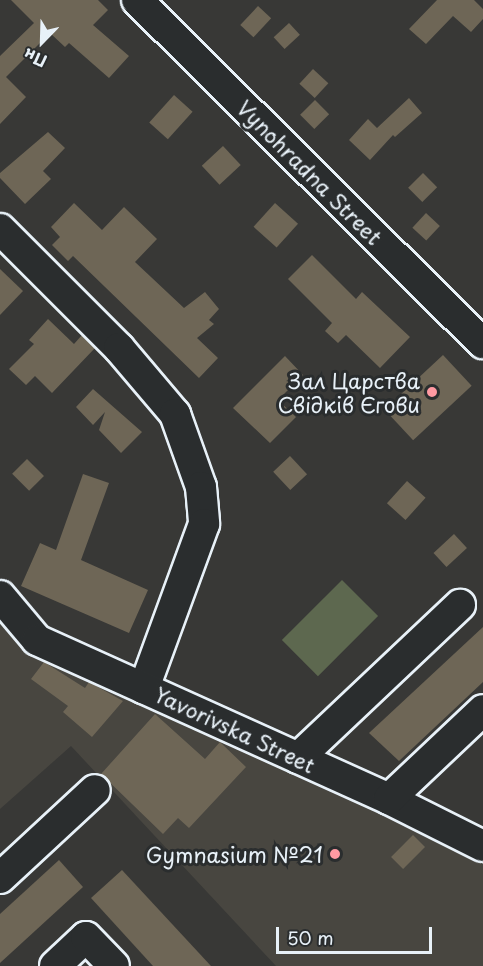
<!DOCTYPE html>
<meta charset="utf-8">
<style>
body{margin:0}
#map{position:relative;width:483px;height:966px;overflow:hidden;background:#383836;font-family:"Playpen Sans",sans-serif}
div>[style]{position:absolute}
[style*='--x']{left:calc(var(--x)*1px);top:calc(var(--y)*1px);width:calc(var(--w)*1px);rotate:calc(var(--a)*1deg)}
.built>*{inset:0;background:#484640}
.green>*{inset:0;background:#5d684f;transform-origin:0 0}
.building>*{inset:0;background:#6e6656;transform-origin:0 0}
.roads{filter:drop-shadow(2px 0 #e8f1f8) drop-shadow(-2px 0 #e8f1f8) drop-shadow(0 2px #e8f1f8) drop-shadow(0 -2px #e8f1f8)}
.minor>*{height:30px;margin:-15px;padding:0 15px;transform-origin:15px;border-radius:15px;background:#2a2d2e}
.dots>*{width:16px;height:16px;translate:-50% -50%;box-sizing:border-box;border:3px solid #2a2d2e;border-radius:50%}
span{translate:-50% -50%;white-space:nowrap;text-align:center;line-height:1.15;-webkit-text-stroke:6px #2a2d2e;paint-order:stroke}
.street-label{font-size:21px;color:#e8f1f8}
.poi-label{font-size:21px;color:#e8f1f8}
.right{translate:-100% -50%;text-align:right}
.north{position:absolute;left:12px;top:12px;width:60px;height:60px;-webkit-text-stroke:4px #2a2d2e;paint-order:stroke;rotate:203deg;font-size:16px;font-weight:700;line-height:24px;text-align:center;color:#e8f1f8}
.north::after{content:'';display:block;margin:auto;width:21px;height:27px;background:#e8f1f8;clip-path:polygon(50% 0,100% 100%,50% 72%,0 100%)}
.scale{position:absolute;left:276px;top:927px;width:156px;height:27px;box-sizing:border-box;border:3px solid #e8f1f8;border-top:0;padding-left:8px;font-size:18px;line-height:21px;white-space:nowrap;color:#e8f1f8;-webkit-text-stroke:4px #2a2d2e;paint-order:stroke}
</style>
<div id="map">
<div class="built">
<i style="clip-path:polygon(0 596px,37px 640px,483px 846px,483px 966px,276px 966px,71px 746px,0 809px)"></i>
</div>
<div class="green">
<i style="left:342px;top:580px;width:51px;height:85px;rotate:45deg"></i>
</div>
<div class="building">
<i style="clip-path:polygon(11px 0,98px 0,108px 10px,93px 25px,129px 56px,109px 78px,69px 43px,65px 47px,50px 33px,6px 77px,26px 97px,0 124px,0 56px,34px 23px)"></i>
<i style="clip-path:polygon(437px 0,474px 0,483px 9px,483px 19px,471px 32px,453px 16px,426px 44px,409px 29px)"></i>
<i style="left:258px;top:6px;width:18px;height:26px;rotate:43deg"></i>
<i style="left:289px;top:23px;width:16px;height:21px;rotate:47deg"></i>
<i style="left:313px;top:69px;width:21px;height:20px;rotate:43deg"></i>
<i style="left:174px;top:95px;width:25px;height:37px;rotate:42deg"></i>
<i style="clip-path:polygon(409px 98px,422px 113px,395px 137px,393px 135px,370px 160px,349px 140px,368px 119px,377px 128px)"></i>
<i style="left:315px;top:100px;width:20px;height:21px;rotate:45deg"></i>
<i style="clip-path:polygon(48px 132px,65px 148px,43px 171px,51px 179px,25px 204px,0 178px,0 173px)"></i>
<i style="left:223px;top:146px;width:26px;height:29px;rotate:47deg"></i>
<i style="left:423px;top:173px;width:20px;height:21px;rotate:45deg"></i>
<i style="clip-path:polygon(74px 203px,102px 230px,124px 207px,157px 239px,135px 262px,184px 308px,205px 292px,219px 309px,209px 320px,214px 324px,197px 338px,218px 358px,199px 378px,73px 256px,68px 261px,52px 245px,60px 237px,51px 227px)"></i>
<i style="left:275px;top:203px;width:31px;height:32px;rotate:42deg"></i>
<i style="left:426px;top:213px;width:19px;height:20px;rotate:43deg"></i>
<i style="clip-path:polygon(312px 255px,356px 299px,362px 292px,410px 337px,380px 368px,346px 335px,338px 343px,325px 331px,332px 323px,288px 279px)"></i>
<i style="clip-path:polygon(0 269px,23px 291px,0 315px)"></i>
<i style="clip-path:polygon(48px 319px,74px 344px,82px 335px,95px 348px,52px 393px,35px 376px,26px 385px,9px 369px,34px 344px,29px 340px)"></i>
<i style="left:443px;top:355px;width:42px;height:80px;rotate:47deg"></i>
<i style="clip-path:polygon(285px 356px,303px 375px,278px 400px,296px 417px,270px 443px,233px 408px)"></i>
<i style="clip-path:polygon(93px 389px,142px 432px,121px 453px,99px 430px,105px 412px,93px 425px,76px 407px)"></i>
<i style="left:290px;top:456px;width:25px;height:23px;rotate:47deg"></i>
<i style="left:27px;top:459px;width:24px;height:21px;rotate:45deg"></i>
<i style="clip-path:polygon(83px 474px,109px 483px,81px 560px,148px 590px,129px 633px,21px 586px,40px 543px,56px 550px)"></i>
<i style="left:407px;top:481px;width:25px;height:30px;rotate:42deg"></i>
<i style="left:454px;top:534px;width:19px;height:28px;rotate:47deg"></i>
<i style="clip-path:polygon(483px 627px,483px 682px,399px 761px,369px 733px)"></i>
<i style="clip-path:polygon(44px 662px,85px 688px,89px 682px,123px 701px,92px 737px,63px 712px,68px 706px,31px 679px)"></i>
<i style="clip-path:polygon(155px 714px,205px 759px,220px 742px,246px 767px,189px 828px,178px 818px,163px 834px,101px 774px)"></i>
<i style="left:413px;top:835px;width:17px;height:31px;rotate:45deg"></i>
<i style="clip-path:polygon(59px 860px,83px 887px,0 963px,0 914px)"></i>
<i style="clip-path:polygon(122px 870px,211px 966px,153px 966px,91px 898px)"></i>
</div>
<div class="roads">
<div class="minor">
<i style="--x:137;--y:0;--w:487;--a:44.8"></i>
<i style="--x:0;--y:229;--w:168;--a:45"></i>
<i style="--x:119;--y:348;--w:87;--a:49.7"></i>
<i style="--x:175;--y:414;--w:77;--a:70.4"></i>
<i style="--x:201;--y:487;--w:37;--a:85"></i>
<i style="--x:204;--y:524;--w:175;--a:110.1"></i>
<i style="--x:0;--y:596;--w:57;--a:49.9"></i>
<i style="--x:37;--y:640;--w:386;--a:24.3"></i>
<i style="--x:389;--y:799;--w:105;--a:26.6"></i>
<i style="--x:298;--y:758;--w:223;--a:-43.4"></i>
<i style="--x:389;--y:799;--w:129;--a:-43.4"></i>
<i style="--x:0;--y:878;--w:129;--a:-42.8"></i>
<i style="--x:55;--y:966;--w:42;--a:-43.1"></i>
<i style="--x:86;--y:937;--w:40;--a:46"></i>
</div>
</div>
<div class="dots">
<i style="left:432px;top:392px;background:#ff9aa2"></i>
<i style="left:335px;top:854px;background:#ff9aa2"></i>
</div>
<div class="street-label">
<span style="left:310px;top:172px;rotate:45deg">Vynohradna Street</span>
<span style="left:235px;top:729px;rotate:25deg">Yavorivska Street</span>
</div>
<div class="poi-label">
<span class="right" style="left:420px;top:392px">Зал Царства<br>Свідків Єгови</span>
<span class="right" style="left:323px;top:854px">Gymnasium №21</span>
</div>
<div class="north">Пн</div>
<div class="scale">50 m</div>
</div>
